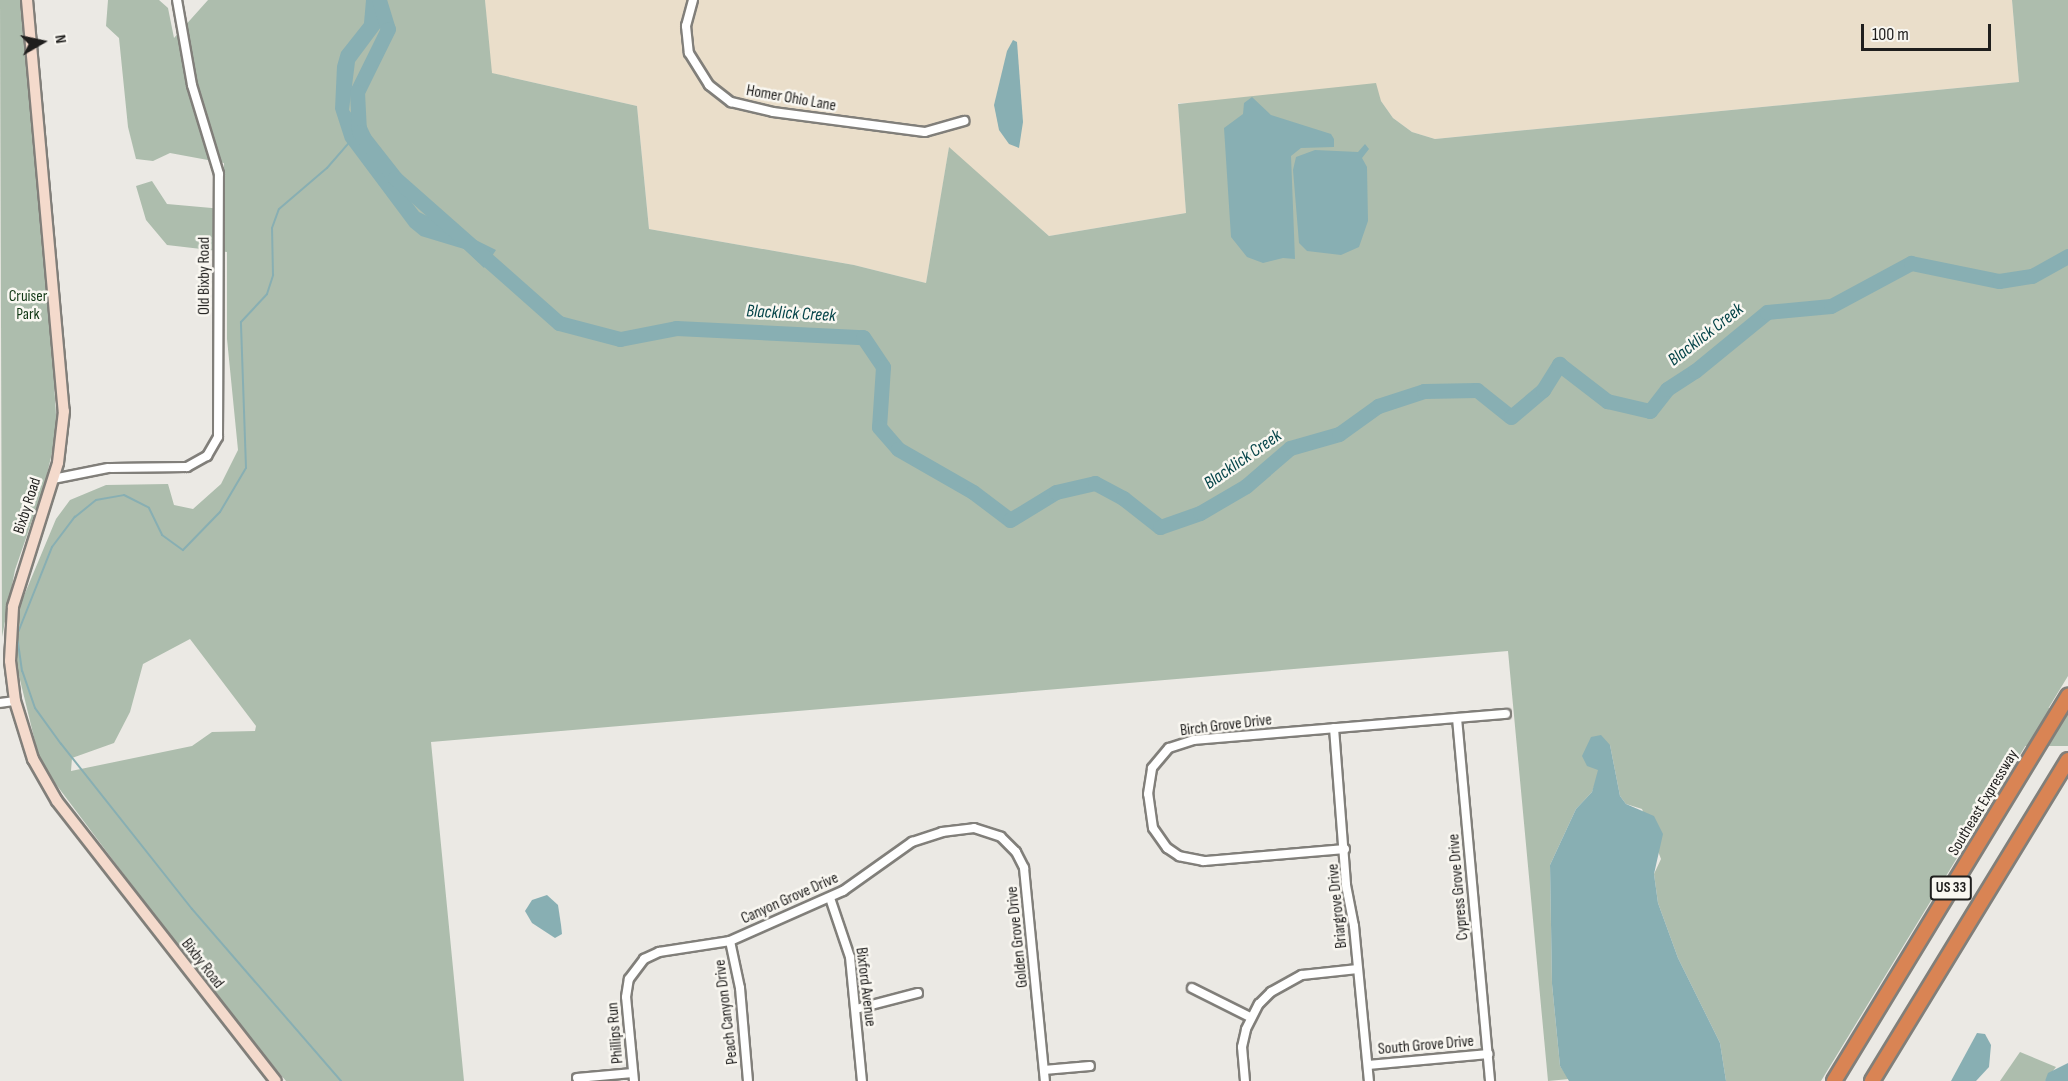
<!DOCTYPE html>
<style>
body{margin:0}
#map{position:relative;width:2068px;height:1081px;overflow:hidden;background:#ebe9e4;font-family:"Sofia Sans Condensed",sans-serif}
div>[style]{position:absolute}
[style*='--x']{left:calc(var(--x)*1px);top:calc(var(--y)*1px);width:calc(var(--w)*1px);rotate:calc(var(--a)*1deg)}
.industrial>*{inset:0;background:#eadeca}
.green>*{inset:0;background:#adbdad;transform-origin:0 0}
.water>*{inset:0;background:#88afb3}
.stream>*{height:2px;margin:-1px;padding:0 1px;transform-origin:1px;border-radius:1px;background:#88afb3}
.river>*{height:15px;margin:-7.5px;padding:0 7.5px;transform-origin:7.5px;border-radius:7.5px;background:#88afb3}
.roads{filter:drop-shadow(2px 0 #817f7a) drop-shadow(-2px 0 #817f7a) drop-shadow(0 2px #817f7a) drop-shadow(0 -2px #817f7a)}
.street>*{height:8px;margin:-4px;padding:0 4px;transform-origin:4px;border-radius:4px;background:#fff}
.secondary>*{height:10px;margin:-5px;padding:0 5px;transform-origin:5px;border-radius:5px;background:#f4dacc}
.highway>*{height:14px;margin:-7px;padding:0 7px;transform-origin:7px;border-radius:7px;background:#d98454}
span{translate:-50% -50%;white-space:nowrap;text-align:center;line-height:1.15;-webkit-text-stroke:5px #f9f7f1;paint-order:stroke}
.shield-label span{padding:2px 4px;background:#f9f7f1;border:2px solid;border-radius:4px;-webkit-text-stroke-width:0}
.shield-label{font-size:15px;color:#1f1e1d;font-weight:700}
.street-label{font-size:16px;color:#1f1e1d}
.park-label{font-size:16px;color:#123815}
.water-label{font-size:18px;color:#054449;font-style:italic}
.north{position:absolute;left:12px;top:12px;width:60px;height:60px;-webkit-text-stroke:4px #f9f7f1;paint-order:stroke;rotate:81deg;font-size:16px;font-weight:700;line-height:24px;text-align:center;color:#1f1e1d}
.north::after{content:'';display:block;margin:auto;width:21px;height:27px;background:#1f1e1d;clip-path:polygon(50% 0,100% 100%,50% 72%,0 100%)}
.scale{position:absolute;left:1861px;top:24px;width:130px;height:27px;box-sizing:border-box;border:3px solid #1f1e1d;border-top:0;padding-left:8px;font-size:18px;line-height:21px;white-space:nowrap;color:#1f1e1d;-webkit-text-stroke:4px #f9f7f1;paint-order:stroke}
</style>
<div id="map">
<div class="industrial">
<i style="clip-path:polygon(485px 0,2012px 0,2019px 82px,1435px 139px,1412px 132px,1393px 118px,1381px 101px,1178px 103px,1186px 213px,1049px 236px,949px 148px,926px 283px,854px 265px,649px 229px,637px 106px,491px 73px)"></i>
</div>
<div class="green">
<i style="clip-path:polygon(0 0,27px 0,58px 332px,51px 333px,57px 431px,45px 483px,15px 570px,2px 637px)"></i>
<i style="clip-path:polygon(evenodd,108px 0,159px 0,168px 8px,174px 38px,208px 0,485px 0,492px 73px,637px 106px,649px 229px,854px 265px,926px 283px,949px 147px,1049px 236px,1186px 213px,1178px 104px,1376px 83px,1381px 101px,1393px 118px,1412px 132px,1435px 139px,2019px 82px,2012px 0,2068px 0,2068px 676px,1821px 1081px,1726px 1081px,1720px 1043px,1678px 958px,1658px 903px,1654px 874px,1661px 859px,1642px 809px,1626px 804px,1620px 796px,1610px 745px,1592px 792px,1576px 809px,1550px 865px,1552px 984px,1560px 1066px,1569px 1079px,1548px 1081px,1508px 651px,431px 742px,464px 1081px,286px 1081px,219px 1001px,55px 783px,39px 758px,13px 651px,18px 610px,56px 519px,70px 500px,106px 485px,168px 484px,174px 505px,193px 509px,221px 484px,238px 450px,227px 339px,227px 252px,167px 245px,146px 220px,136px 186px,152px 181px,167px 204px,223px 209px,224px 163px,170px 153px,153px 161px,136px 159px,128px 127px,119px 38px,106px 26px,108px 0,190px 639px,256px 726px,255px 731px,212px 732px,192px 746px,71px 771px,72px 758px,114px 743px,130px 712px,143px 664px,190px 639px)"></i>
<i style="left:2068px;top:708px;width:38px;height:437px;rotate:90deg"></i>
<i style="clip-path:polygon(2020px 1052px,2056px 1067px,2045px 1081px,2000px 1081px)"></i>
</div>
<div class="water">
<i style="clip-path:polygon(366px 0,386px 0,384px 23px,355px 62px,349px 110px,357px 121px,363px 118px,387px 170px,419px 212px,496px 250px,484px 268px,464px 249px,421px 236px,410px 227px,345px 140px,335px 109px,337px 66px,341px 52px,364px 23px)"></i>
<i style="clip-path:polygon(1013px 40px,1017px 42px,1023px 122px,1019px 148px,1009px 144px,999px 130px,994px 105px,1007px 51px)"></i>
<i style="clip-path:polygon(1252px 97px,1271px 115px,1331px 134px,1334px 139px,1334px 147px,1301px 148px,1291px 156px,1295px 259px,1283px 258px,1263px 263px,1247px 257px,1231px 237px,1224px 128px,1243px 114px,1244px 103px)"></i>
<i style="clip-path:polygon(1365px 144px,1369px 149px,1362px 158px,1367px 167px,1368px 221px,1359px 247px,1341px 255px,1307px 251px,1299px 243px,1293px 170px,1296px 157px,1315px 150px,1358px 152px)"></i>
<i style="clip-path:polygon(1601px 735px,1610px 745px,1620px 796px,1626px 804px,1654px 816px,1663px 834px,1654px 874px,1658px 903px,1678px 958px,1720px 1043px,1726px 1081px,1569px 1081px,1560px 1066px,1552px 984px,1550px 865px,1576px 809px,1592px 792px,1598px 770px,1587px 766px,1582px 756px,1591px 737px)"></i>
<i style="clip-path:polygon(547px 895px,558px 905px,561px 925px,562px 934px,555px 938px,532px 923px,525px 911px,532px 900px)"></i>
<i style="clip-path:polygon(1977px 1033px,1985px 1034px,1991px 1045px,1989px 1067px,1976px 1081px,1951px 1081px)"></i>
<i style="clip-path:polygon(2068px 1063px,2068px 1081px,2045px 1081px,2048px 1073px)"></i>
</div>
<div class="stream">
<i style="--x:341;--y:1081;--w:228;--a:-130.9"></i>
<i style="--x:192;--y:909;--w:211;--a:-128.4"></i>
<i style="--x:61;--y:744;--w:44;--a:-125.8"></i>
<i style="--x:35;--y:708;--w:39;--a:-109"></i>
<i style="--x:22;--y:671;--w:36;--a:-98"></i>
<i style="--x:17;--y:635;--w:95;--a:-68.3"></i>
<i style="--x:52;--y:547;--w:38;--a:-53"></i>
<i style="--x:75;--y:517;--w:27;--a:-39"></i>
<i style="--x:96;--y:500;--w:28;--a:-10"></i>
<i style="--x:124;--y:495;--w:28;--a:27"></i>
<i style="--x:149;--y:508;--w:30;--a:64"></i>
<i style="--x:162;--y:535;--w:26;--a:36"></i>
<i style="--x:183;--y:550;--w:53;--a:-45.8"></i>
<i style="--x:220;--y:512;--w:51;--a:-59.4"></i>
<i style="--x:246;--y:468;--w:146;--a:-92"></i>
<i style="--x:241;--y:322;--w:38;--a:-47"></i>
<i style="--x:267;--y:294;--w:20;--a:-72"></i>
<i style="--x:273;--y:275;--w:47;--a:-91.2"></i>
<i style="--x:272;--y:228;--w:20;--a:-70"></i>
<i style="--x:279;--y:209;--w:63;--a:-40.5"></i>
<i style="--x:327;--y:168;--w:32;--a:-49"></i>
</div>
<div class="river">
<i style="--x:379;--y:0;--w:30;--a:73"></i>
<i style="--x:388;--y:29;--w:70;--a:116.2"></i>
<i style="--x:357;--y:92;--w:40;--a:87.1"></i>
<i style="--x:359;--y:132;--w:58;--a:52"></i>
<i style="--x:395;--y:178;--w:219;--a:41.5"></i>
<i style="--x:559;--y:323;--w:63;--a:14.7"></i>
<i style="--x:620;--y:339;--w:57;--a:-11.1"></i>
<i style="--x:676;--y:328;--w:187;--a:2.8"></i>
<i style="--x:863;--y:337;--w:36;--a:56"></i>
<i style="--x:883;--y:367;--w:60;--a:93.8"></i>
<i style="--x:879;--y:427;--w:29;--a:49"></i>
<i style="--x:898;--y:449;--w:86;--a:29.8"></i>
<i style="--x:973;--y:492;--w:46;--a:37.1"></i>
<i style="--x:1010;--y:520;--w:54;--a:-31.3"></i>
<i style="--x:1056;--y:492;--w:40;--a:-13"></i>
<i style="--x:1095;--y:483;--w:32;--a:28"></i>
<i style="--x:1123;--y:498;--w:47;--a:38.1"></i>
<i style="--x:1160;--y:527;--w:42;--a:-19.3"></i>
<i style="--x:1200;--y:513;--w:53;--a:-30.4"></i>
<i style="--x:1246;--y:486;--w:58;--a:-40.8"></i>
<i style="--x:1290;--y:448;--w:51;--a:-15.9"></i>
<i style="--x:1339;--y:434;--w:48;--a:-35.7"></i>
<i style="--x:1378;--y:406;--w:48;--a:-18.1"></i>
<i style="--x:1424;--y:391;--w:53;--a:-1.1"></i>
<i style="--x:1477;--y:390;--w:43;--a:38.5"></i>
<i style="--x:1511;--y:417;--w:42;--a:-40.2"></i>
<i style="--x:1543;--y:390;--w:31;--a:-58"></i>
<i style="--x:1559;--y:364;--w:61;--a:37.6"></i>
<i style="--x:1607;--y:401;--w:44;--a:13.1"></i>
<i style="--x:1650;--y:411;--w:28;--a:-52"></i>
<i style="--x:1667;--y:389;--w:33;--a:-33"></i>
<i style="--x:1695;--y:371;--w:93;--a:-39.3"></i>
<i style="--x:1767;--y:312;--w:64;--a:-5.4"></i>
<i style="--x:1831;--y:306;--w:91;--a:-28.3"></i>
<i style="--x:1911;--y:263;--w:90;--a:11.6"></i>
<i style="--x:1999;--y:281;--w:33;--a:-9"></i>
<i style="--x:2032;--y:276;--w:41;--a:-29.1"></i>
</div>
<div class="roads">
<div class="street">
<i style="--x:693;--y:0;--w:27;--a:105"></i>
<i style="--x:686;--y:26;--w:27;--a:84"></i>
<i style="--x:689;--y:53;--w:38;--a:58"></i>
<i style="--x:709;--y:85;--w:28;--a:38"></i>
<i style="--x:731;--y:102;--w:43;--a:13.4"></i>
<i style="--x:773;--y:112;--w:153;--a:7.5"></i>
<i style="--x:925;--y:132;--w:41;--a:-15.8"></i>
<i style="--x:111;--y:468;--w:76;--a:-0.8"></i>
<i style="--x:187;--y:467;--w:23;--a:-29"></i>
<i style="--x:207;--y:456;--w:22;--a:-60"></i>
<i style="--x:218;--y:437;--w:263;--a:-89.8"></i>
<i style="--x:219;--y:174;--w:93;--a:-106.9"></i>
<i style="--x:192;--y:85;--w:86;--a:-100"></i>
<i style="--x:53;--y:479;--w:56;--a:-11.3"></i>
<i style="--x:0;--y:703;--w:15;--a:-8"></i>
<i style="--x:1457;--y:718;--w:364;--a:84.8"></i>
<i style="--x:1334;--y:728;--w:157;--a:85.6"></i>
<i style="--x:1346;--y:885;--w:42;--a:79"></i>
<i style="--x:1354;--y:926;--w:156;--a:84.5"></i>
<i style="--x:1345;--y:849;--w:142;--a:175.1"></i>
<i style="--x:1204;--y:861;--w:25;--a:-169"></i>
<i style="--x:1179;--y:856;--w:14;--a:-146"></i>
<i style="--x:1167;--y:848;--w:24;--a:-125"></i>
<i style="--x:1153;--y:828;--w:34;--a:-98"></i>
<i style="--x:1148;--y:794;--w:26;--a:-81"></i>
<i style="--x:1152;--y:768;--w:26;--a:-50"></i>
<i style="--x:1169;--y:748;--w:26;--a:-18"></i>
<i style="--x:1194;--y:740;--w:313;--a:-4.8"></i>
<i style="--x:830;--y:898;--w:62;--a:71.3"></i>
<i style="--x:850;--y:957;--w:125;--a:84.5"></i>
<i style="--x:730;--y:941;--w:48;--a:78"></i>
<i style="--x:740;--y:988;--w:93;--a:85.1"></i>
<i style="--x:1192;--y:988;--w:65;--a:26.6"></i>
<i style="--x:856;--y:1009;--w:64;--a:-14.5"></i>
<i style="--x:1368;--y:1065;--w:121;--a:-5.2"></i>
<i style="--x:1044;--y:1070;--w:46;--a:-5"></i>
<i style="--x:577;--y:1078;--w:56;--a:-5.1"></i>
<i style="--x:634;--y:1081;--w:84;--a:-95.4"></i>
<i style="--x:626;--y:997;--w:18;--a:-81"></i>
<i style="--x:629;--y:979;--w:25;--a:-53"></i>
<i style="--x:644;--y:959;--w:17;--a:-25"></i>
<i style="--x:659;--y:952;--w:72;--a:-8.8"></i>
<i style="--x:730;--y:941;--w:124;--a:-23.9"></i>
<i style="--x:843;--y:891;--w:85;--a:-35.4"></i>
<i style="--x:912;--y:842;--w:32;--a:-18"></i>
<i style="--x:942;--y:832;--w:32;--a:-7"></i>
<i style="--x:974;--y:828;--w:28;--a:18"></i>
<i style="--x:1001;--y:837;--w:21;--a:45"></i>
<i style="--x:1016;--y:852;--w:18;--a:63"></i>
<i style="--x:1024;--y:868;--w:214;--a:84.4"></i>
<i style="--x:1245;--y:1081;--w:34;--a:-95"></i>
<i style="--x:1242;--y:1047;--w:18;--a:-77"></i>
<i style="--x:1246;--y:1029;--w:28;--a:-63"></i>
<i style="--x:1259;--y:1004;--w:17;--a:-45"></i>
<i style="--x:1271;--y:992;--w:35;--a:-29"></i>
<i style="--x:1302;--y:975;--w:56;--a:-6.1"></i>
</div>
<div class="secondary">
<i style="--x:27;--y:0;--w:413;--a:84.9"></i>
<i style="--x:64;--y:411;--w:52;--a:96.6"></i>
<i style="--x:58;--y:463;--w:151;--a:107.4"></i>
<i style="--x:13;--y:607;--w:54;--a:93.2"></i>
<i style="--x:10;--y:661;--w:40;--a:82.9"></i>
<i style="--x:15;--y:701;--w:61;--a:72.8"></i>
<i style="--x:33;--y:759;--w:48;--a:60.3"></i>
<i style="--x:57;--y:801;--w:355;--a:52"></i>
</div>
<div class="highway">
<i style="--x:1834;--y:1081;--w:451;--a:-58.7"></i>
<i style="--x:1872;--y:1081;--w:376;--a:-58.6"></i>
</div>
</div>
<div class="shield-label">
<span style="left:1951px;top:888px">US 33</span>
</div>
<div class="street-label">
<span style="left:791px;top:99px;rotate:10deg">Homer Ohio Lane</span>
<span style="left:205px;top:276px;rotate:-90deg">Old Bixby Road</span>
<span style="left:28px;top:506px;rotate:-72deg">Bixby Road</span>
<span style="left:1226px;top:726px;rotate:-7deg">Birch Grove Drive</span>
<span style="left:1984px;top:803px;rotate:-59deg">Southeast Expressway</span>
<span style="left:1459px;top:887px;rotate:-95deg">Cypress Grove Drive</span>
<span style="left:790px;top:899px;rotate:-24deg">Canyon Grove Drive</span>
<span style="left:1338px;top:906px;rotate:-96deg">Briargrove Drive</span>
<span style="left:1018px;top:937px;rotate:-96deg">Golden Grove Drive</span>
<span style="left:202px;top:964px;rotate:52deg">Bixby Road</span>
<span style="left:865px;top:987px;rotate:83deg">Bixford Avenue</span>
<span style="left:727px;top:1012px;rotate:-97deg">Peach Canyon Drive</span>
<span style="left:616px;top:1033px;rotate:-95deg">Phillips Run</span>
<span style="left:1426px;top:1046px;rotate:-5deg">South Grove Drive</span>
</div>
<div class="park-label">
<span style="left:28px;top:306px">Cruiser<br>Park</span>
</div>
<div class="water-label">
<span style="left:791px;top:314px;rotate:3deg">Blacklick Creek</span>
<span style="left:1706px;top:335px;rotate:-38deg">Blacklick Creek</span>
<span style="left:1243px;top:460px;rotate:-35deg">Blacklick Creek</span>
</div>
<div class="north">N</div>
<div class="scale">100 m</div>
</div>
